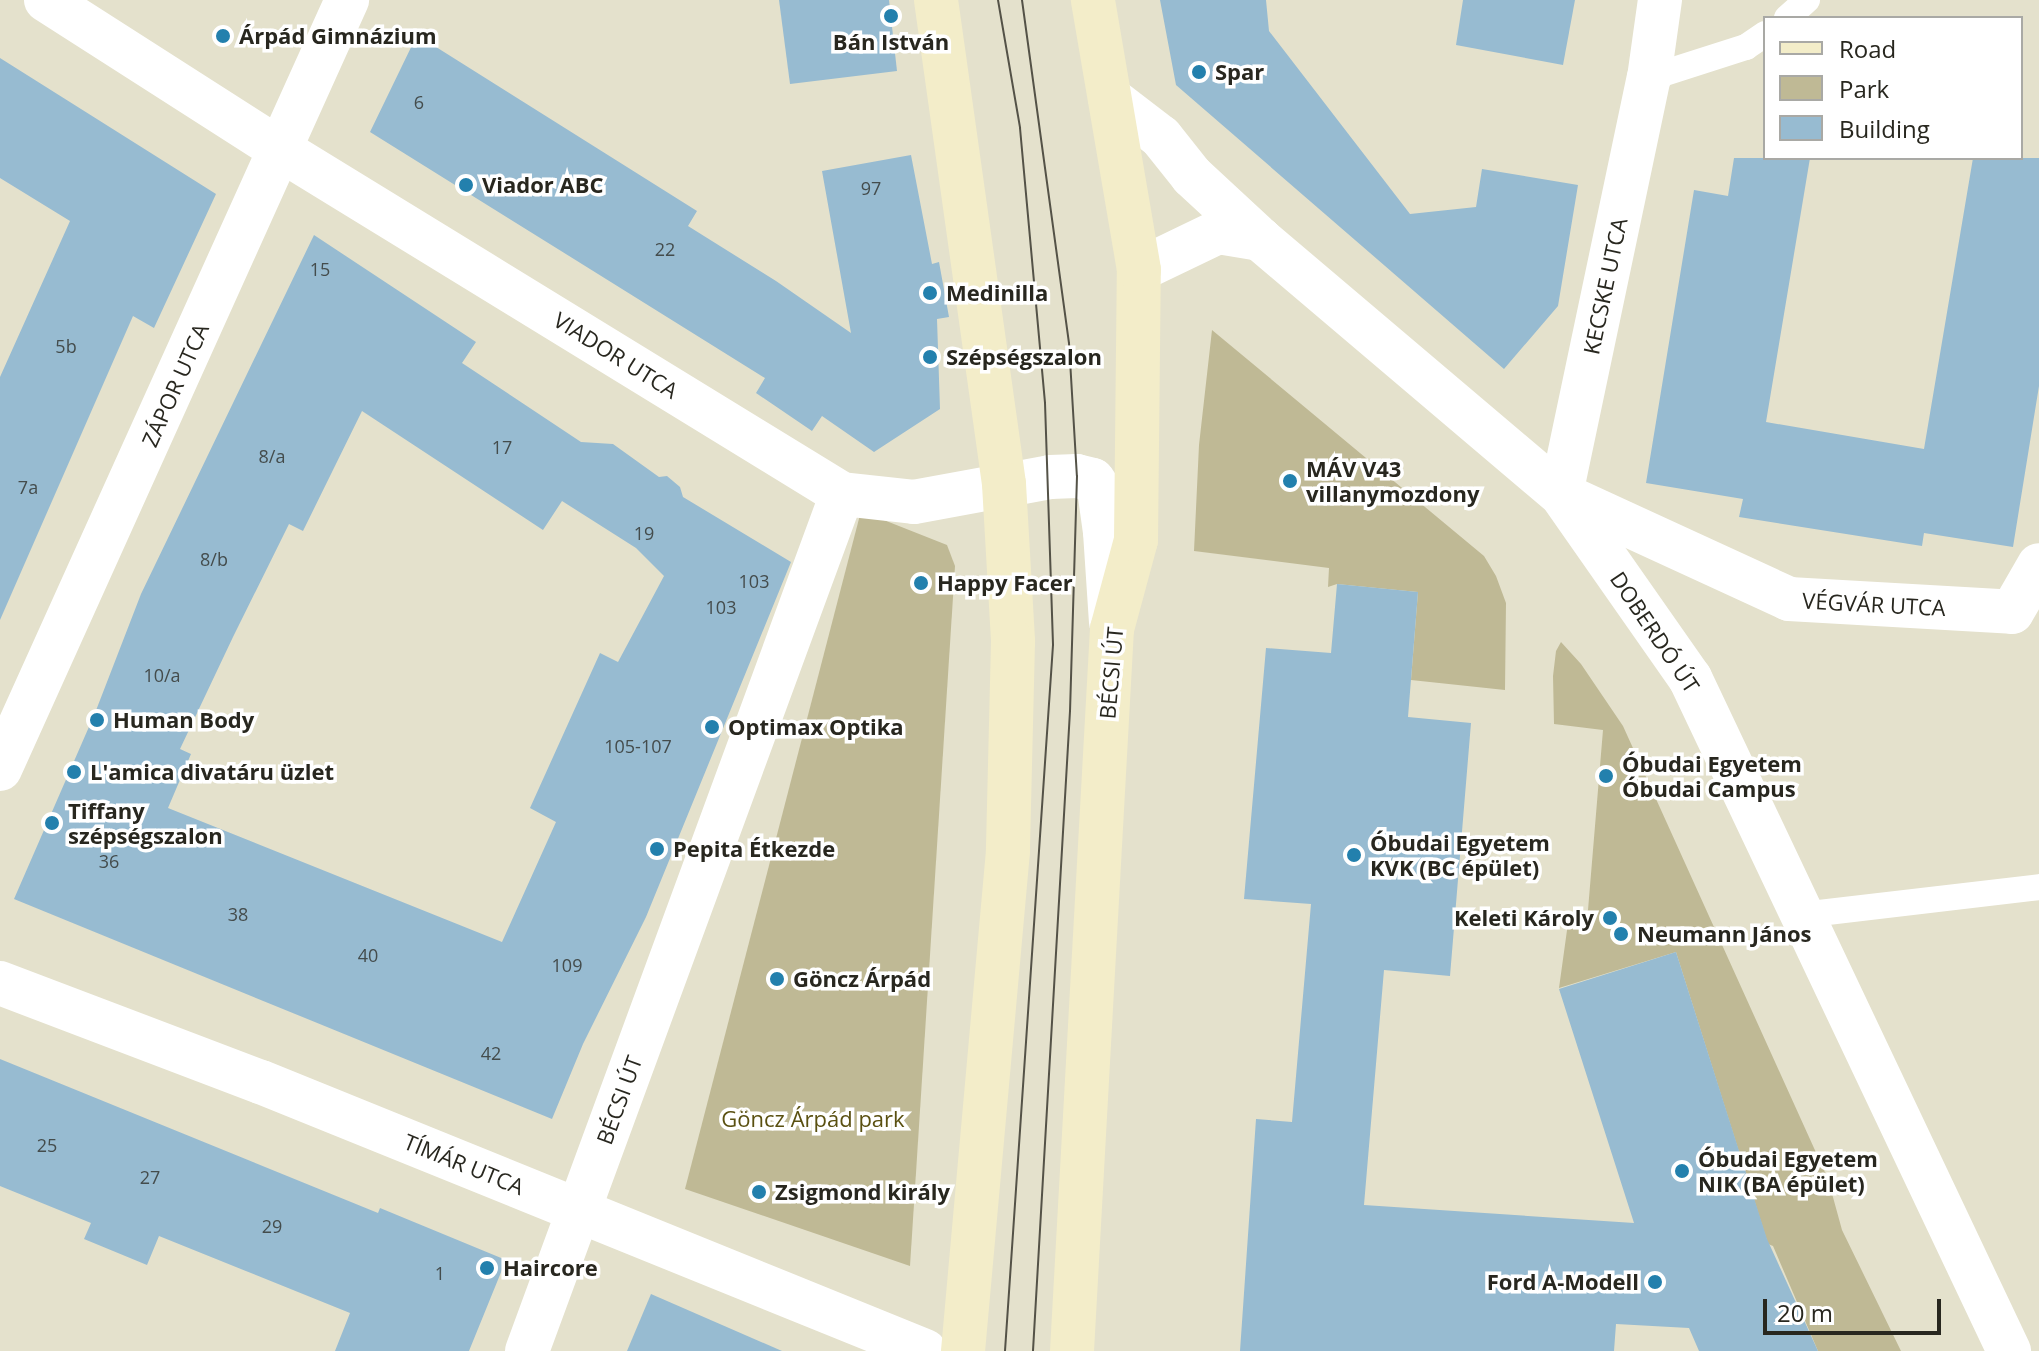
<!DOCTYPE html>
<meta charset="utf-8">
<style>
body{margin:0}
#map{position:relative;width:2039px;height:1351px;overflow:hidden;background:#e4e1cc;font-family:"Open Sans",sans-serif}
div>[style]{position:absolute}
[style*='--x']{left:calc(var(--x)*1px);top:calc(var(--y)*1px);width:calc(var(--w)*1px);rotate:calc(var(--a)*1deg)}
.green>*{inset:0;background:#bfb995}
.building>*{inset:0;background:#97bbd1}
.service>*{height:26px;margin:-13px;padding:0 13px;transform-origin:13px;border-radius:13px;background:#fff}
.minor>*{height:44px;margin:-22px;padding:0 22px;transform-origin:22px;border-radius:22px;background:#fff}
.secondary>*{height:44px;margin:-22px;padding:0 22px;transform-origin:22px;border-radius:22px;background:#f3edc9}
.tram>*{height:2px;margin:-1px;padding:0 1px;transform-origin:1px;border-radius:1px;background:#545247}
.dots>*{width:22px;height:22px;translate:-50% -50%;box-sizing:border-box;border:4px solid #fff;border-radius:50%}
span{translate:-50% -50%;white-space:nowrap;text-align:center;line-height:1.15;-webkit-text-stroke:7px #fff;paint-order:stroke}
.number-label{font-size:18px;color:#444c4c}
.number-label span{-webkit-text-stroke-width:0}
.poi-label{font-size:22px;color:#28271f;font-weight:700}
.left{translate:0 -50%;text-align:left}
.right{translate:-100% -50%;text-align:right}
.street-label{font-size:22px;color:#28271f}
.park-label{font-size:22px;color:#5a5011}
.legend{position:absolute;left:1763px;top:16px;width:260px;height:144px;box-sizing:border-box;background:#fff;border:2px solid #a9a9a5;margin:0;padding:10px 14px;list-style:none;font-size:24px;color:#28271f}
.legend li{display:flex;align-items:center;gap:16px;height:40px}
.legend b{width:40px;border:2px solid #a9a9a5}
.scale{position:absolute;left:1763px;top:1299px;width:178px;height:36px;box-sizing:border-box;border:4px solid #28271f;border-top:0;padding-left:10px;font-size:24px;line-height:28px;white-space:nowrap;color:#28271f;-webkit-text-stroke:6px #fff;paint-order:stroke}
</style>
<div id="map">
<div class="green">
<i style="clip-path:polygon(1212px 330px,1484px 556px,1496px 576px,1506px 603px,1505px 690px,1411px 680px,1418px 592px,1337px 584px,1328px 587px,1329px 568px,1194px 551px,1199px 445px)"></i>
<i style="clip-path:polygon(861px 511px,947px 545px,955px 566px,910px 1266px,685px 1189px)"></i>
<i style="clip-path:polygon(1561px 642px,1581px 664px,1623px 726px,1828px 1179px,1842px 1230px,1901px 1351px,1818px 1351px,1773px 1246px,1768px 1244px,1676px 952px,1559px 988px,1568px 923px,1587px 922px,1603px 730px,1554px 724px,1553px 676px,1556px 651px)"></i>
</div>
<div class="building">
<i style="clip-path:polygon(779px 0,889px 0,897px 71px,790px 84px)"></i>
<i style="clip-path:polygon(1160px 0,1266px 0,1269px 31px,1410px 214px,1476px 207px,1482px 169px,1578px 185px,1558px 306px,1504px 369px,1176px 85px)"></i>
<i style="clip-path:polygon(1463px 0,1575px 0,1563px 65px,1456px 45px)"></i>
<i style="clip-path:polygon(417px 35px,697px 211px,688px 226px,776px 281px,851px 333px,822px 171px,911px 155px,932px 264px,939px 262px,949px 317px,937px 319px,940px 409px,874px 452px,822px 416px,812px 431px,756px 393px,765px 378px,370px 132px)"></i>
<i style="clip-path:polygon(0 58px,216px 194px,154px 328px,133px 316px,0 620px,0 377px,70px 221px,0 178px)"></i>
<i style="clip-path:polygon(1734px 158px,1810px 158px,1766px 422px,1924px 449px,1973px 158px,2039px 158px,2039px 386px,2013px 547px,1924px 533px,1922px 546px,1739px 517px,1743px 499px,1646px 483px,1694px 190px,1728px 196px)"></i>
<i style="clip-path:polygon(evenodd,314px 235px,476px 342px,462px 363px,581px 442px,613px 444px,659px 477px,667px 476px,680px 487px,683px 497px,791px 562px,646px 917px,583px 1044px,552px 1119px,14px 899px,95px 713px,141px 594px,314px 235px,362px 411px,543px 530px,562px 501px,636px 548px,664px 576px,618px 662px,600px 653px,530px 808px,556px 822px,502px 942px,168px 808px,191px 754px,180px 749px,233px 637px,289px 524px,303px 531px,362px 411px)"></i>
<i style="clip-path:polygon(1337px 584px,1418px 592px,1408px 717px,1471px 723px,1450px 976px,1384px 970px,1364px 1205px,1634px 1223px,1559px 989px,1676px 952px,1767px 1239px,1818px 1351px,1699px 1351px,1689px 1328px,1616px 1324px,1614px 1351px,1240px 1351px,1256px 1119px,1292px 1122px,1311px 904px,1244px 899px,1266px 648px,1331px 653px)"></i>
<i style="clip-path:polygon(0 1059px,378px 1213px,380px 1208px,506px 1260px,469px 1351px,335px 1351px,350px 1313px,159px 1236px,147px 1265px,84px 1239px,91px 1223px,0 1186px)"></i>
<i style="clip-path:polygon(651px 1294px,782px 1351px,627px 1351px)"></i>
</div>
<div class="service">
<i style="--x:1787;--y:18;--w:27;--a:-42"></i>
<i style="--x:1649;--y:78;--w:102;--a:-17.7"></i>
<i style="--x:1746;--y:47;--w:23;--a:-34"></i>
<i style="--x:1802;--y:915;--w:239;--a:-6.7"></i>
</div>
<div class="minor">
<i style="--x:46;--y:0;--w:279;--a:32.6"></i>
<i style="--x:281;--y:150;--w:658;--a:31.52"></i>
<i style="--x:842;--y:494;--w:72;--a:6.3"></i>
<i style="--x:914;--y:502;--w:138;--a:-10.4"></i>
<i style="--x:1050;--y:477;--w:27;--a:-2"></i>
<i style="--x:1077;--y:476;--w:16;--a:14"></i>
<i style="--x:1093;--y:480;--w:11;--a:56"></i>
<i style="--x:1099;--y:489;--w:43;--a:82.1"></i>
<i style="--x:1105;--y:532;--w:90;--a:86.2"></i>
<i style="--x:1110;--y:98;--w:64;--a:37.4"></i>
<i style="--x:1161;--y:137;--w:50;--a:51.5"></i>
<i style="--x:1192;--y:176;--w:93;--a:42.8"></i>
<i style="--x:1260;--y:239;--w:394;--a:40.3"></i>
<i style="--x:1561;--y:494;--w:225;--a:55"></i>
<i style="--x:1690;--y:678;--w:745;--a:64.64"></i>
<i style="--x:1139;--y:270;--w:88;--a:-25.7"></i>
<i style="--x:1218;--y:232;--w:43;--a:9.5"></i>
<i style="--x:1561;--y:494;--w:425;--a:-78.1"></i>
<i style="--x:1649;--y:78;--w:79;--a:-82"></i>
<i style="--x:1563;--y:495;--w:249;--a:24.7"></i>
<i style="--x:1789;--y:599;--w:223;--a:3.3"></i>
<i style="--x:2012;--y:612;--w:54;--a:-60.1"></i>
<i style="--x:0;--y:769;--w:844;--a:-65.71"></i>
<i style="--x:0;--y:983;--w:279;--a:20.8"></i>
<i style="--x:261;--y:1082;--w:716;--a:22.05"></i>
<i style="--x:527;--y:1351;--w:913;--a:-69.82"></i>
</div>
<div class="secondary">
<i style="--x:936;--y:0;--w:489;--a:82"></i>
<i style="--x:1004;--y:484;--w:158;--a:86.7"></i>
<i style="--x:1013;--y:642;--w:209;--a:91.4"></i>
<i style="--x:1008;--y:851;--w:502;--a:95.14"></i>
<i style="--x:1072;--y:1351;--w:723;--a:-86.83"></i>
<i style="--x:1112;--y:629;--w:92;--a:-74.9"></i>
<i style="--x:1136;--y:540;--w:270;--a:-89.4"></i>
<i style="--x:1139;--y:270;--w:274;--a:-99.7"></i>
</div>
<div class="tram">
<i style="--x:998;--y:0;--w:130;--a:80.2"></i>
<i style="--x:1020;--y:128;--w:276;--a:84.8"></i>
<i style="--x:1045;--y:403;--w:242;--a:88.1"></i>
<i style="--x:1053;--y:645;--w:708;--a:93.89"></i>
<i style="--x:1022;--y:0;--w:346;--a:82.2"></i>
<i style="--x:1069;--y:343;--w:133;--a:86.6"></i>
<i style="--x:1077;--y:476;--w:235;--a:91.7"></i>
<i style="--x:1070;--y:711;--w:641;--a:93.31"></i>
</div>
<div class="dots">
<i style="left:891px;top:16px;background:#2380ad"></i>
<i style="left:223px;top:36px;background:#2380ad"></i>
<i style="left:1199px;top:72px;background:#2380ad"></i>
<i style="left:466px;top:185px;background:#2380ad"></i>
<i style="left:930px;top:293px;background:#2380ad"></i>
<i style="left:930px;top:357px;background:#2380ad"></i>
<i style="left:1290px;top:481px;background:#2380ad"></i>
<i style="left:921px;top:583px;background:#2380ad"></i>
<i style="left:97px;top:720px;background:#2380ad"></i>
<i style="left:712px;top:727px;background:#2380ad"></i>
<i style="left:74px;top:772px;background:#2380ad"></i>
<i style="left:1606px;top:776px;background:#2380ad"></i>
<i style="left:52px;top:823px;background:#2380ad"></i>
<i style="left:657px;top:849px;background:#2380ad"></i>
<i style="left:1354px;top:855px;background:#2380ad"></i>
<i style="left:1610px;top:918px;background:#2380ad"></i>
<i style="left:1621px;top:934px;background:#2380ad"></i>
<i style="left:777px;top:979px;background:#2380ad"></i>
<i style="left:1682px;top:1171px;background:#2380ad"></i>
<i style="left:759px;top:1192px;background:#2380ad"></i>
<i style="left:487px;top:1268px;background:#2380ad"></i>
<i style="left:1655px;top:1282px;background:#2380ad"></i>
</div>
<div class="number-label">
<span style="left:419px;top:102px">6</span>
<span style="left:871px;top:188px">97</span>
<span style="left:665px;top:249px">22</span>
<span style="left:320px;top:269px">15</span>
<span style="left:66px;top:346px">5b</span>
<span style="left:502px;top:447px">17</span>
<span style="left:272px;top:456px">8/a</span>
<span style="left:28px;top:487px">7a</span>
<span style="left:644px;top:533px">19</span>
<span style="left:214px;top:559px">8/b</span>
<span style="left:754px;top:581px">103</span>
<span style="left:721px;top:607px">103</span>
<span style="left:162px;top:675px">10/a</span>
<span style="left:638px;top:746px">105-107</span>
<span style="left:109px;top:861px">36</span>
<span style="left:238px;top:914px">38</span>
<span style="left:368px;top:955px">40</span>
<span style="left:567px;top:965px">109</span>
<span style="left:491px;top:1053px">42</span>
<span style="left:47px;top:1145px">25</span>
<span style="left:150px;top:1177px">27</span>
<span style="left:272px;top:1226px">29</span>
<span style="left:440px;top:1273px">1</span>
</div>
<div class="poi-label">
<span class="left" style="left:239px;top:36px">Árpád Gimnázium</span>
<span style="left:891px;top:42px">Bán István</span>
<span class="left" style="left:1215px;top:72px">Spar</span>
<span class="left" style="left:482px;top:185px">Viador ABC</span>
<span class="left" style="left:946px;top:293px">Medinilla</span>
<span class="left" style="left:946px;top:357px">Szépségszalon</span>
<span class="left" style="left:1306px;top:481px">MÁV V43<br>villanymozdony</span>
<span class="left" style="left:937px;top:583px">Happy Facer</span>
<span class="left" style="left:113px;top:720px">Human Body</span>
<span class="left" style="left:728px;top:727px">Optimax Optika</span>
<span class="left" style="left:1622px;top:776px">Óbudai Egyetem<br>Óbudai Campus</span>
<span class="left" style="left:90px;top:772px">L'amica divatáru üzlet</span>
<span class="left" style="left:68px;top:823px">Tiffany<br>szépségszalon</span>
<span class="left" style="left:1370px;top:855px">Óbudai Egyetem<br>KVK (BC épület)</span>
<span class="left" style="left:673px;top:849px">Pepita Étkezde</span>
<span class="right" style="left:1594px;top:918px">Keleti Károly</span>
<span class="left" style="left:1637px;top:934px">Neumann János</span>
<span class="left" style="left:793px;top:979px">Göncz Árpád</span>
<span class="left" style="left:1698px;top:1171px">Óbudai Egyetem<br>NIK (BA épület)</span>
<span class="left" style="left:775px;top:1192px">Zsigmond király</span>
<span class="left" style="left:503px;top:1268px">Haircore</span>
<span class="right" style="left:1639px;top:1282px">Ford A-Modell</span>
</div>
<div class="street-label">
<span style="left:1605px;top:286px;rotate:-78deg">KECSKE UTCA</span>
<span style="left:616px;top:355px;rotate:32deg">VIADOR UTCA</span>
<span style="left:175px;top:385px;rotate:-66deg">ZÁPOR UTCA</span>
<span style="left:1874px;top:604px;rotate:3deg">VÉGVÁR UTCA</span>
<span style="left:1655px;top:632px;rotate:56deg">DOBERDÓ ÚT</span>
<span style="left:1111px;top:673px;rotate:-85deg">BÉCSI ÚT</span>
<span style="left:619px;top:1100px;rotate:-70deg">BÉCSI ÚT</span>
<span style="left:464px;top:1164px;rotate:22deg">TÍMÁR UTCA</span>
</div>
<div class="park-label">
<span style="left:813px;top:1119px">Göncz Árpád park</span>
</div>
<ul class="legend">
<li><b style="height:10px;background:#f3edc9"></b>Road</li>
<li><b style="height:22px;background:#bfb995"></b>Park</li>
<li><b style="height:22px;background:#97bbd1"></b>Building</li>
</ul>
<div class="scale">20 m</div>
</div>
